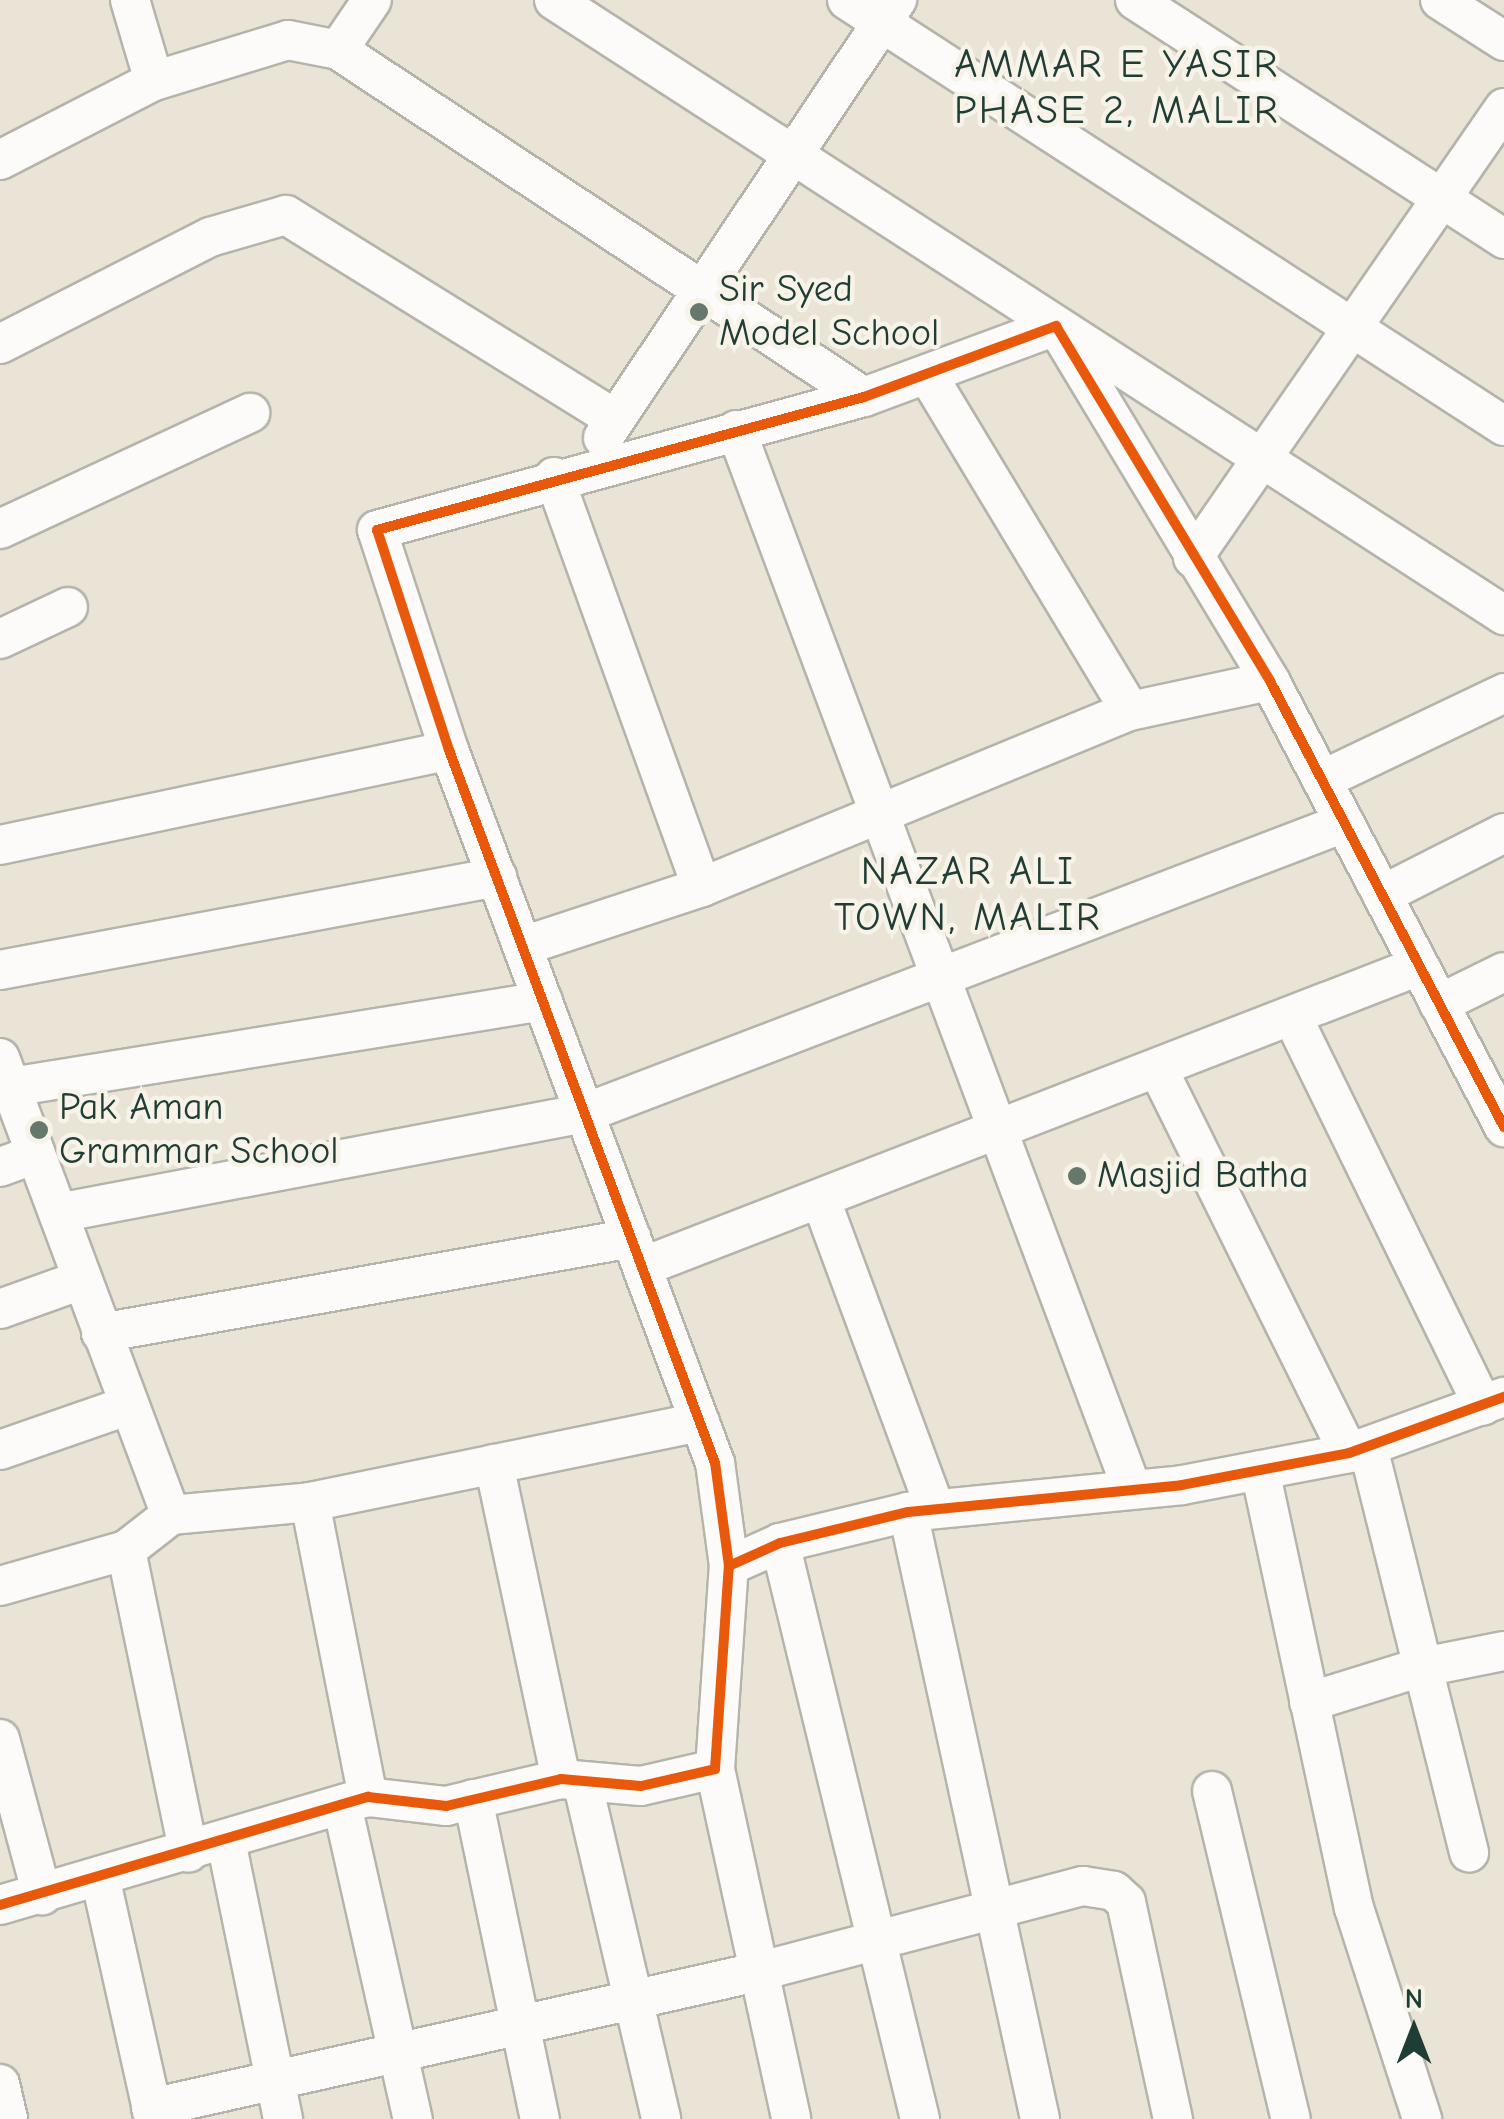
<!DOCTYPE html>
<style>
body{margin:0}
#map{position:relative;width:1504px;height:2119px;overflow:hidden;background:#eae4d7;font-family:"Comic Neue",sans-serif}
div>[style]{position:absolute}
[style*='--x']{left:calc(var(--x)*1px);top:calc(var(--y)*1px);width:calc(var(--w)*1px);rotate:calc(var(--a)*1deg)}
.roads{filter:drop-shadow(2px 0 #b5b4ab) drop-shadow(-2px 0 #b5b4ab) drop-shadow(0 2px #b5b4ab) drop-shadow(0 -2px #b5b4ab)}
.minor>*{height:38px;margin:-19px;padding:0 19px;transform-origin:19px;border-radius:19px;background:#fcfbf9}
.cycleway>*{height:10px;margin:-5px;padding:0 5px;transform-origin:5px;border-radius:5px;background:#e8590c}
.dots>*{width:28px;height:28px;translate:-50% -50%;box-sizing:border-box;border:5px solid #f7f3e8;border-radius:50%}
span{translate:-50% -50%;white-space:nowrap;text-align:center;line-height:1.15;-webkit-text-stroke:9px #f7f3e8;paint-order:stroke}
.poi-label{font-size:38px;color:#1f3d34}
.left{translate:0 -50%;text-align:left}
.neighbourhood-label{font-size:40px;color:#1f3d34;letter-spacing:2.5px}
.north{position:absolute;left:1364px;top:1979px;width:100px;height:100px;-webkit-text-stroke:8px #f7f3e8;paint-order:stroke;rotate:0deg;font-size:28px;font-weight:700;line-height:40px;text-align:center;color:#1f3d34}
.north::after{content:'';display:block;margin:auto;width:35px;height:45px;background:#1f3d34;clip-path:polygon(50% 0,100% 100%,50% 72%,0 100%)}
</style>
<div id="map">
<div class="roads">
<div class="minor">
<i style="--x:130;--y:0;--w:84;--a:73.5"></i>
<i style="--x:554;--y:0;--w:1132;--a:32.92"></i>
<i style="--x:847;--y:0;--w:783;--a:32.96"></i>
<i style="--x:1135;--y:0;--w:440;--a:32.9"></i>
<i style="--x:1440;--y:0;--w:76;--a:32.6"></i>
<i style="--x:338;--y:50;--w:60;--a:-55.8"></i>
<i style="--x:0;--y:160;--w:173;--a:-27.2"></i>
<i style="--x:154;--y:81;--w:140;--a:-17"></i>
<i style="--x:288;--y:40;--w:51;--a:11.3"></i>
<i style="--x:338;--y:50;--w:630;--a:33.41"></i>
<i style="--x:0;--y:344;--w:236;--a:-27"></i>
<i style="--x:210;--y:237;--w:79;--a:-16.1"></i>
<i style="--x:286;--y:215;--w:387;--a:31.8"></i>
<i style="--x:927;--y:374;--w:393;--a:58.9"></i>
<i style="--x:736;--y:430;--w:1131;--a:69.5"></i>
<i style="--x:603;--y:438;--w:528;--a:-56.13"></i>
<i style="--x:554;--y:477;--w:436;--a:70.2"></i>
<i style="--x:0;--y:529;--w:276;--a:-24.9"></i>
<i style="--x:1193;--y:558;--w:547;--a:-55.35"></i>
<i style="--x:0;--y:639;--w:75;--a:-25.2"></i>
<i style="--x:1322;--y:780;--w:202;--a:-25.5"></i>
<i style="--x:0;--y:845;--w:459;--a:-11.9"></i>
<i style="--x:1382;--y:895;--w:137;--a:-26.9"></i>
<i style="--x:523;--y:946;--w:188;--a:-18.2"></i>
<i style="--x:702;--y:887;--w:463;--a:-22.4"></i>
<i style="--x:1130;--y:711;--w:143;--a:-12.1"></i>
<i style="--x:0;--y:970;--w:506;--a:-10.6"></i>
<i style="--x:1439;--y:1004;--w:72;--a:-26.2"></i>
<i style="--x:1292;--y:1016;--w:434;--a:63.9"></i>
<i style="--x:0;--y:1058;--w:488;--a:69.5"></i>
<i style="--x:1158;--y:1069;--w:429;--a:63.6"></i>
<i style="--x:11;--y:1087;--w:539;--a:-9.18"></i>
<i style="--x:0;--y:1167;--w:38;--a:-20"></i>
<i style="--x:821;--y:1200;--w:329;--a:69.7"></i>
<i style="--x:58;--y:1213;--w:536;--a:-10.74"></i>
<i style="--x:585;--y:1113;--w:813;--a:-20.91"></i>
<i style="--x:642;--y:1267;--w:833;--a:-21.18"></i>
<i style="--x:0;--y:1309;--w:86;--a:-19.7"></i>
<i style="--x:101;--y:1333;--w:539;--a:-10.14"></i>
<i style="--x:1368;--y:1447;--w:418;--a:76"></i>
<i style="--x:0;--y:1450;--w:137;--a:-19.2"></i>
<i style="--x:494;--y:1464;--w:322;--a:78"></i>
<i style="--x:1260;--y:1470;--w:448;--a:77.9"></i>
<i style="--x:1354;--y:1908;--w:222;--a:72.1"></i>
<i style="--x:310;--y:1502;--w:301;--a:78.9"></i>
<i style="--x:908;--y:1512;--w:621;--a:77.73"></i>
<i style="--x:780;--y:1543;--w:593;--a:76.34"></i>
<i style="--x:126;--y:1550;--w:309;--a:78.3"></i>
<i style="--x:729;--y:1566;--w:104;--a:-97.7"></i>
<i style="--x:715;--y:1463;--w:761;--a:-110.46"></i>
<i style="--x:449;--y:750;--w:231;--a:-108.1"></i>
<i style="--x:377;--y:530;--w:505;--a:-15.28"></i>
<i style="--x:864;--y:397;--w:205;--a:-20.3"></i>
<i style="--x:1056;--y:326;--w:415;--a:58.9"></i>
<i style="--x:1270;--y:681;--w:504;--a:62.32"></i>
<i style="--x:0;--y:1586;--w:131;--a:-15.9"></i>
<i style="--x:126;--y:1550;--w:57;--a:-37.9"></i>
<i style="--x:171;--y:1515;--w:140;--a:-5.3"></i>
<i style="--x:310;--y:1502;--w:398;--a:-11.6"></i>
<i style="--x:1309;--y:1702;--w:114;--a:-17.3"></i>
<i style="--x:1418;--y:1668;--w:88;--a:-11.2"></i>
<i style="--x:0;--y:1739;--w:162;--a:74.9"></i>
<i style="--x:715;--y:1769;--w:358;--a:77.7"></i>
<i style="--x:582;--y:1781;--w:347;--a:76.8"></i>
<i style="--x:1212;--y:1791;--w:337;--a:76.5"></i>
<i style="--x:473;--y:1799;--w:327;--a:78.2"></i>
<i style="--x:342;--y:1805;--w:322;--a:77.3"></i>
<i style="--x:226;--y:1841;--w:284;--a:78.4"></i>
<i style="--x:101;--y:1881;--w:244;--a:77.4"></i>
<i style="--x:0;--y:1905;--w:384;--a:-16.4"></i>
<i style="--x:368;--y:1797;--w:79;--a:6.6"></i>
<i style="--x:446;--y:1806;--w:118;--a:-13.2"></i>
<i style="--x:561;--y:1779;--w:80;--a:5"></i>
<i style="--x:641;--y:1786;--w:76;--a:-12.9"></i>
<i style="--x:715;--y:1769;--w:203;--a:-86.1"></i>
<i style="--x:729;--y:1566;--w:56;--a:-24.3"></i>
<i style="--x:780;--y:1543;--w:132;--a:-13.6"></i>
<i style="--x:908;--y:1512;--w:275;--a:-5.6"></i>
<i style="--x:1182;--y:1485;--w:170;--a:-10.8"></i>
<i style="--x:1349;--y:1453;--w:165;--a:-19.9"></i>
<i style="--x:0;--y:2084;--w:36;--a:77"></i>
<i style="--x:151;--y:2108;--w:621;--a:-12.65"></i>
<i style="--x:757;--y:1972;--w:337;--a:-14.8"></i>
<i style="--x:1083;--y:1886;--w:31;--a:9"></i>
<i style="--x:1114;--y:1891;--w:16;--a:43"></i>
<i style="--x:1126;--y:1902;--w:222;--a:77.8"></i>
</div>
</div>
<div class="cycleway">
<i style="--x:729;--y:1566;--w:104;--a:-97.7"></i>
<i style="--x:715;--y:1463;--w:761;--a:-110.46"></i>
<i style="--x:449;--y:750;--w:231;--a:-108.1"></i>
<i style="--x:377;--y:530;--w:505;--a:-15.28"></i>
<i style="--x:864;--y:397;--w:205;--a:-20.3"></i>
<i style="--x:1056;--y:326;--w:415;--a:58.9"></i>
<i style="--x:1270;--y:681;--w:504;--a:62.32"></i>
<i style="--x:0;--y:1905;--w:384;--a:-16.4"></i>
<i style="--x:368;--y:1797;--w:79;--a:6.6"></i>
<i style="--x:446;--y:1806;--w:118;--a:-13.2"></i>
<i style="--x:561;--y:1779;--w:80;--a:5"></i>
<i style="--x:641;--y:1786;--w:76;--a:-12.9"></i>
<i style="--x:715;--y:1769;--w:203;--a:-86.1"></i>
<i style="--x:729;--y:1566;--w:56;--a:-24.3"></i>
<i style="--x:780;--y:1543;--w:132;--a:-13.6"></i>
<i style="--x:908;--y:1512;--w:275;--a:-5.6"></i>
<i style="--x:1182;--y:1485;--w:170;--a:-10.8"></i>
<i style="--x:1349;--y:1453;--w:165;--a:-19.9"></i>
</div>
<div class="dots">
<i style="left:699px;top:312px;background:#66776d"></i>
<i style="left:39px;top:1130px;background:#66776d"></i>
<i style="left:1077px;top:1176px;background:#66776d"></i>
</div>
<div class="poi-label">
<span class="left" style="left:719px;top:312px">Sir Syed<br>Model School</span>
<span class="left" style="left:59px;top:1130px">Pak Aman<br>Grammar School</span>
<span class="left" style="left:1097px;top:1176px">Masjid Batha</span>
</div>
<div class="neighbourhood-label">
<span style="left:1117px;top:87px">AMMAR E YASIR<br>PHASE 2, MALIR</span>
<span style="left:968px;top:894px">NAZAR ALI<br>TOWN, MALIR</span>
</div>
<div class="north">N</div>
</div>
